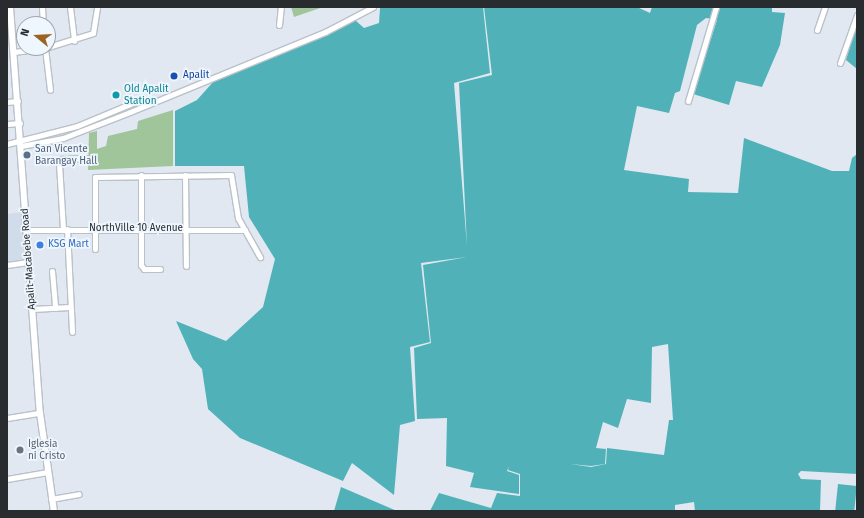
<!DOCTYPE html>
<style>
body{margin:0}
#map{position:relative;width:864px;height:518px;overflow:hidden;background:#e1e8f1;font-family:"Fira Sans",sans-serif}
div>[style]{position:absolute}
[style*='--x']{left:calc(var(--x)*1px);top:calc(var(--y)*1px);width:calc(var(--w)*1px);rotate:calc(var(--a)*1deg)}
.built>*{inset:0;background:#d1dceb}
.green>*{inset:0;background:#a0c59a}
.water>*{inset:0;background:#50b2b8;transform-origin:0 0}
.roads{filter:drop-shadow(1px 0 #bac1c9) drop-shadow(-1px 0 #bac1c9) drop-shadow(0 1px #bac1c9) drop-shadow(0 -1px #bac1c9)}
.minor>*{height:5px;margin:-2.5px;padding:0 2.5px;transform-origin:2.5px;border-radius:2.5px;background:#fff}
.major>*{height:6px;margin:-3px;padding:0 3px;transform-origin:3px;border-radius:3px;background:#fff}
.dots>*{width:11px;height:11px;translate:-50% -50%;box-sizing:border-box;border:2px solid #eef6fe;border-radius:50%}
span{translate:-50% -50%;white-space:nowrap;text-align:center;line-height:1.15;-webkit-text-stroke:3.5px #eef6fe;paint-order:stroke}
.transit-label{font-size:10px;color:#164399}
.left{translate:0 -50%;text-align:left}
.culture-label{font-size:10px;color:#0d838f}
.service-label{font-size:10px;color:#4e5e75}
.street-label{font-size:10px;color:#292c2f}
.shop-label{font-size:10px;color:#366cbe}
.worship-label{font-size:10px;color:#5b616d}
.frame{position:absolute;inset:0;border:8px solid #292c2f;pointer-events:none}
.north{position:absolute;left:16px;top:16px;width:40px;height:40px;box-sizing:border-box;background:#eef6fe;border:1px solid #9fa5ab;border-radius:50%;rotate:288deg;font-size:11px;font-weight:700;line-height:16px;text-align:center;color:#292c2f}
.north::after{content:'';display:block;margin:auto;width:14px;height:18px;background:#9c6222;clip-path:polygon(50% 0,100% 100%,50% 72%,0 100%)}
</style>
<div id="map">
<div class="built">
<i style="clip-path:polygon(21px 212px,23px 261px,7px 263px,7px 214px)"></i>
</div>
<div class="green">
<i style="clip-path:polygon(291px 7px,323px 7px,294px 17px)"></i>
<i style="clip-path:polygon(173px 110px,173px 166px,88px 170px,89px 133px,97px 131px,97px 149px,106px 146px,108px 136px,137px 129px,138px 121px)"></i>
</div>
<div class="water">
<i style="clip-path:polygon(evenodd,483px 7px,490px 73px,454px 83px,467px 246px,459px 83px,492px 75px,484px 7px,637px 7px,650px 13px,652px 7px,772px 7px,772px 12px,785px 13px,780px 45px,762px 87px,736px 81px,729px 105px,693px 94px,717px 20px,706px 18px,697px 25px,680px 91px,675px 93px,669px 113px,637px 106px,624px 170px,689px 179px,688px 192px,738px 193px,744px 138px,832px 171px,849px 171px,852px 158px,857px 154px,857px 474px,801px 471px,798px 474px,801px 479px,821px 480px,820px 511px,695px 511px,694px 502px,675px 505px,675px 511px,430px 511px,439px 493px,491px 508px,497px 493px,520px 496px,520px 474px,508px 470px,509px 466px,507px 471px,519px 475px,519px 494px,470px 487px,474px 473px,446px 466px,447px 418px,417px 419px,414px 348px,431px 343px,423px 265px,467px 257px,421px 263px,430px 342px,410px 347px,415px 421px,400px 425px,394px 495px,352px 463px,343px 481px,240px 438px,208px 409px,202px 369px,193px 359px,176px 321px,226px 341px,263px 307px,275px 259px,249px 217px,244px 166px,175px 166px,175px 111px,197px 100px,214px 81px,257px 57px,355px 20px,364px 28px,379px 23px,380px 8px,483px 7px,668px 344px,673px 420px,669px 420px,664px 455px,607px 448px,606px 464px,591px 467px,570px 464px,591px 466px,605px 464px,606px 449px,596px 448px,603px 422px,618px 428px,627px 399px,651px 403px,652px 347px,668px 344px)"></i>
<i style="clip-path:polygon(857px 22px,857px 69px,846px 60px)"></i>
<i style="left:838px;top:484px;width:19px;height:27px;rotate:6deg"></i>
<i style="clip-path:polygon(341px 487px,397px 511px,334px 511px)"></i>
</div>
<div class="roads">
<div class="minor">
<i style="--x:42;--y:7;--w:17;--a:87"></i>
<i style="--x:70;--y:7;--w:34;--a:83"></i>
<i style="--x:279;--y:25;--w:18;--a:-84"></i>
<i style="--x:817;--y:30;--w:24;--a:-71"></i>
<i style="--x:48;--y:47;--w:47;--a:-17.3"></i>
<i style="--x:93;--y:33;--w:26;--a:-81"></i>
<i style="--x:45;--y:48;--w:42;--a:83.2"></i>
<i style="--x:14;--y:52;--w:29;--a:-8"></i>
<i style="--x:840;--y:63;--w:51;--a:-70.5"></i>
<i style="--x:688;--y:101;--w:98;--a:-73.4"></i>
<i style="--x:7;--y:102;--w:11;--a:-5"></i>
<i style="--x:7;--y:124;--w:13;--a:-4"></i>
<i style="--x:7;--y:144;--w:72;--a:-14.4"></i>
<i style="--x:77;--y:126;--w:63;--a:-22.5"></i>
<i style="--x:21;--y:146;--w:43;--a:-10.8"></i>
<i style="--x:63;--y:138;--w:72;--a:-21.2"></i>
<i style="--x:130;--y:112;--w:211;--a:-22.3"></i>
<i style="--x:325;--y:32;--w:54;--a:-27.5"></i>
<i style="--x:141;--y:175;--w:90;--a:90"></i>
<i style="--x:141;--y:265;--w:5;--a:53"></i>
<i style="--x:144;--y:269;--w:16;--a:0"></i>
<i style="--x:185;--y:175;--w:91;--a:89.4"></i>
<i style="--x:63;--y:229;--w:66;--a:-93.5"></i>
<i style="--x:59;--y:163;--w:5;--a:-53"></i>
<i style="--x:62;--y:159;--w:25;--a:-2"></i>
<i style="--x:67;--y:229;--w:103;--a:87.2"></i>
<i style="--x:26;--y:230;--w:219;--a:0"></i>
<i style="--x:95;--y:249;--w:72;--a:-90"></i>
<i style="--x:95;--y:177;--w:136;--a:-0.8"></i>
<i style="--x:231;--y:175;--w:44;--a:80.8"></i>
<i style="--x:238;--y:218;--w:45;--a:60.6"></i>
<i style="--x:7;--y:265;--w:21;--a:-8"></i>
<i style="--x:52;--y:271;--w:37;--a:85"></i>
<i style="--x:32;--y:309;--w:38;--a:-3"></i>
<i style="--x:7;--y:418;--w:33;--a:-9"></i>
<i style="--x:7;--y:479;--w:41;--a:-9.9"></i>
<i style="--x:51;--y:499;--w:28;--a:-10"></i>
</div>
<div class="major">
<i style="--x:10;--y:7;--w:407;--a:85.8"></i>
<i style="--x:40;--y:413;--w:99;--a:81.9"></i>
</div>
</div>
<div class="dots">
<i style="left:174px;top:76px;background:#1a4fb4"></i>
<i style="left:116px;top:95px;background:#0f9aa8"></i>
<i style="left:27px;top:155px;background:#5c6f8a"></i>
<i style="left:40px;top:245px;background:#3f7fe0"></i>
<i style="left:20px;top:450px;background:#6b7280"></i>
</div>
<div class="transit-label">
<span class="left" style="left:183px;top:76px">Apalit</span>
</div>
<div class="culture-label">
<span class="left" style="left:124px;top:95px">Old Apalit<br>Station</span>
</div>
<div class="service-label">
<span class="left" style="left:35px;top:155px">San Vicente<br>Barangay Hall</span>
</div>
<div class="street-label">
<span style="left:136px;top:229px">NorthVille 10 Avenue</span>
<span style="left:29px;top:259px;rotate:-94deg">Apalit-Macabebe Road</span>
</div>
<div class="shop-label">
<span class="left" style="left:48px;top:245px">KSG Mart</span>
</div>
<div class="worship-label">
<span class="left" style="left:28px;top:450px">Iglesia<br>ni Cristo</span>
</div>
<div class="frame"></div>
<div class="north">N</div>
</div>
